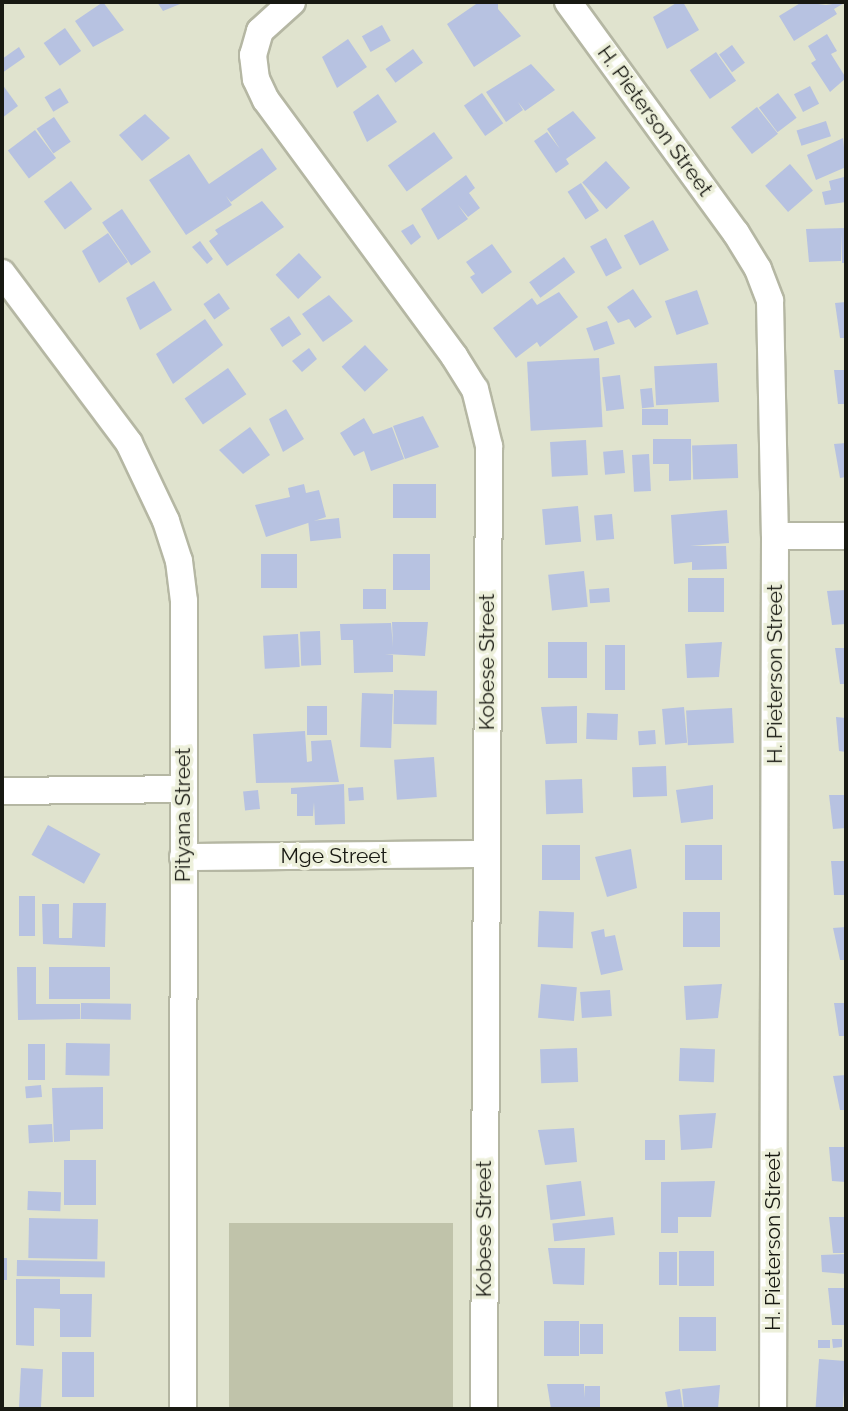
<!DOCTYPE html>
<style>
body{margin:0}
#map{position:relative;width:848px;height:1411px;overflow:hidden;background:#e0e3ce;font-family:Raleway,sans-serif}
div>[style]{position:absolute}
[style*='--x']{left:calc(var(--x)*1px);top:calc(var(--y)*1px);width:calc(var(--w)*1px);rotate:calc(var(--a)*1deg)}
.green>*{inset:0;background:#c0c3aa;transform-origin:0 0}
.building>*{inset:0;background:#b7c2e1;transform-origin:0 0}
.roads{filter:drop-shadow(2px 0 #b5b7a3) drop-shadow(-2px 0 #b5b7a3) drop-shadow(0 2px #b5b7a3) drop-shadow(0 -2px #b5b7a3)}
.street>*{height:26px;margin:-13px;padding:0 13px;transform-origin:13px;border-radius:13px;background:#fff}
span{translate:-50% -50%;white-space:nowrap;text-align:center;line-height:1.15;-webkit-text-stroke:7px #edf0db;paint-order:stroke}
.street-label{font-size:21px;color:#181912}
.frame{position:absolute;inset:0;border:4px solid #181912;pointer-events:none}
</style>
<div id="map">
<div class="green">
<i style="left:229px;top:1223px;width:224px;height:186px"></i>
</div>
<div class="building">
<i style="clip-path:polygon(103px 2px,124px 30px,93px 47px,75px 21px)"></i>
<i style="clip-path:polygon(157px 2px,185px 2px,163px 11px)"></i>
<i style="clip-path:polygon(479px 2px,498px 2px,498px 9px,521px 36px,474px 67px,447px 24px)"></i>
<i style="clip-path:polygon(678px 2px,683px 2px,699px 30px,667px 49px,653px 17px)"></i>
<i style="clip-path:polygon(802px 2px,826px 5px,846px 2px,834px 9px,837px 14px,794px 41px,779px 16px)"></i>
<i style="left:382px;top:25px;width:18px;height:23px;rotate:61deg"></i>
<i style="left:65px;top:28px;width:28px;height:26px;rotate:55deg"></i>
<i style="clip-path:polygon(827px 34px,837px 51px,831px 54px,846px 78px,830px 92px,811px 63px,816px 60px,808px 46px)"></i>
<i style="clip-path:polygon(348px 39px,367px 67px,337px 88px,322px 57px)"></i>
<i style="left:732px;top:45px;width:22px;height:16px;rotate:54deg"></i>
<i style="clip-path:polygon(19px 47px,25px 57px,2px 73px,2px 59px)"></i>
<i style="left:413px;top:49px;width:17px;height:34px;rotate:54deg"></i>
<i style="left:716px;top:52px;width:35px;height:32px;rotate:55deg"></i>
<i style="clip-path:polygon(531px 64px,555px 90px,525px 111px,518px 102px,523px 110px,506px 122px,486px 92px)"></i>
<i style="clip-path:polygon(2px 84px,18px 106px,2px 118px)"></i>
<i style="left:810px;top:86px;width:20px;height:18px;rotate:63deg"></i>
<i style="left:60px;top:88px;width:17px;height:18px;rotate:59deg"></i>
<i style="left:482px;top:93px;width:37px;height:22px;rotate:55deg"></i>
<i style="left:778px;top:93px;width:31px;height:24px;rotate:53deg"></i>
<i style="clip-path:polygon(378px 94px,397px 122px,367px 142px,353px 112px)"></i>
<i style="left:757px;top:107px;width:34px;height:33px;rotate:52deg"></i>
<i style="clip-path:polygon(573px 111px,596px 138px,566px 159px,569px 164px,556px 173px,534px 141px,547px 132px,560px 149px,547px 129px)"></i>
<i style="clip-path:polygon(145px 114px,170px 138px,142px 161px,119px 135px)"></i>
<i style="left:54px;top:117px;width:30px;height:21px;rotate:56deg"></i>
<i style="left:826px;top:121px;width:16px;height:31px;rotate:72deg"></i>
<i style="left:35px;top:130px;width:35px;height:34px;rotate:53deg"></i>
<i style="left:434px;top:132px;width:32px;height:57px;rotate:54deg"></i>
<i style="clip-path:polygon(843px 138px,846px 167px,816px 180px,807px 155px)"></i>
<i style="clip-path:polygon(262px 148px,277px 169px,231px 202px,226px 196px,232px 205px,186px 235px,149px 180px,189px 154px,209px 184px)"></i>
<i style="left:606px;top:161px;width:36px;height:32px;rotate:48deg"></i>
<i style="left:790px;top:164px;width:35px;height:33px;rotate:49deg"></i>
<i style="clip-path:polygon(466px 175px,475px 188px,469px 193px,480px 208px,468px 217px,458px 205px,468px 219px,438px 240px,421px 209px)"></i>
<i style="clip-path:polygon(844px 177px,846px 202px,825px 205px,822px 192px,831px 190px,829px 181px)"></i>
<i style="left:71px;top:181px;width:35px;height:34px;rotate:53deg"></i>
<i style="left:581px;top:183px;width:33px;height:16px;rotate:57deg"></i>
<i style="clip-path:polygon(262px 201px,284px 227px,227px 266px,209px 241px,218px 234px,215px 230px)"></i>
<i style="left:122px;top:209px;width:52px;height:24px;rotate:56deg"></i>
<i style="left:653px;top:220px;width:34px;height:33px;rotate:62deg"></i>
<i style="clip-path:polygon(413px 224px,421px 237px,411px 245px,401px 231px)"></i>
<i style="clip-path:polygon(846px 228px,846px 263px,842px 263px,842px 233px,841px 261px,809px 262px,806px 229px)"></i>
<i style="clip-path:polygon(108px 233px,128px 262px,99px 283px,82px 251px)"></i>
<i style="left:606px;top:238px;width:34px;height:18px;rotate:62deg"></i>
<i style="clip-path:polygon(200px 241px,213px 259px,207px 264px,192px 247px)"></i>
<i style="clip-path:polygon(492px 244px,512px 272px,482px 294px,470px 277px,475px 274px,466px 262px)"></i>
<i style="left:299px;top:253px;width:33px;height:32px;rotate:47deg"></i>
<i style="left:564px;top:257px;width:19px;height:43px;rotate:54deg"></i>
<i style="clip-path:polygon(154px 281px,172px 310px,140px 330px,126px 298px)"></i>
<i style="clip-path:polygon(633px 289px,652px 317px,635px 328px,629px 319px,618px 323px,607px 307px)"></i>
<i style="left:697px;top:290px;width:36px;height:34px;rotate:71deg"></i>
<i style="clip-path:polygon(559px 292px,578px 317px,540px 347px,537px 342px,516px 358px,493px 328px,532px 298px,537px 305px)"></i>
<i style="left:219px;top:293px;width:19px;height:19px;rotate:55deg"></i>
<i style="clip-path:polygon(329px 295px,353px 321px,323px 342px,302px 314px)"></i>
<i style="clip-path:polygon(846px 302px,846px 338px,840px 338px,835px 303px)"></i>
<i style="left:289px;top:316px;width:22px;height:23px;rotate:56deg"></i>
<i style="clip-path:polygon(205px 319px,223px 345px,173px 384px,156px 354px)"></i>
<i style="left:607px;top:321px;width:24px;height:22px;rotate:71deg"></i>
<i style="left:365px;top:345px;width:34px;height:32px;rotate:47deg"></i>
<i style="clip-path:polygon(309px 348px,317px 359px,302px 372px,292px 361px)"></i>
<i style="left:599px;top:358px;width:69px;height:72px;rotate:87deg"></i>
<i style="left:717px;top:363px;width:39px;height:63px;rotate:87deg"></i>
<i style="left:228px;top:368px;width:32px;height:53px;rotate:55deg"></i>
<i style="clip-path:polygon(834px 370px,846px 370px,846px 404px,838px 404px)"></i>
<i style="left:620px;top:375px;width:34px;height:18px;rotate:83deg"></i>
<i style="left:652px;top:388px;width:19px;height:12px;rotate:84deg"></i>
<i style="clip-path:polygon(286px 409px,304px 439px,283px 452px,269px 419px)"></i>
<i style="left:642px;top:409px;width:26px;height:16px"></i>
<i style="clip-path:polygon(423px 416px,439px 447px,405px 459px,393px 426px)"></i>
<i style="clip-path:polygon(364px 418px,373px 434px,392px 427px,404px 459px,371px 471px,364px 451px,354px 456px,340px 433px)"></i>
<i style="clip-path:polygon(250px 427px,270px 455px,243px 474px,219px 450px)"></i>
<i style="clip-path:polygon(653px 439px,691px 439px,691px 480px,669px 481px,669px 464px,653px 464px)"></i>
<i style="left:586px;top:440px;width:35px;height:36px;rotate:87deg"></i>
<i style="clip-path:polygon(846px 443px,846px 477px,840px 478px,834px 444px)"></i>
<i style="left:737px;top:444px;width:34px;height:45px;rotate:88deg"></i>
<i style="left:623px;top:450px;width:23px;height:20px;rotate:85deg"></i>
<i style="left:649px;top:454px;width:37px;height:17px;rotate:87deg"></i>
<i style="clip-path:polygon(304px 484px,306px 493px,319px 490px,326px 517px,266px 537px,255px 505px,290px 497px,288px 488px)"></i>
<i style="left:393px;top:484px;width:43px;height:34px"></i>
<i style="left:578px;top:506px;width:36px;height:36px;rotate:85deg"></i>
<i style="clip-path:polygon(727px 510px,729px 543px,690px 546px,726px 546px,727px 569px,692px 570px,692px 562px,674px 564px,671px 515px)"></i>
<i style="left:612px;top:514px;width:25px;height:18px;rotate:85deg"></i>
<i style="left:339px;top:518px;width:20px;height:31px;rotate:84deg"></i>
<i style="left:261px;top:554px;width:36px;height:34px"></i>
<i style="left:393px;top:554px;width:37px;height:36px"></i>
<i style="left:584px;top:571px;width:36px;height:36px;rotate:84deg"></i>
<i style="left:688px;top:578px;width:36px;height:34px"></i>
<i style="left:609px;top:588px;width:14px;height:20px;rotate:86deg"></i>
<i style="left:363px;top:589px;width:23px;height:20px"></i>
<i style="clip-path:polygon(846px 590px,846px 624px,832px 625px,827px 591px)"></i>
<i style="clip-path:polygon(392px 622px,428px 622px,425px 656px,385px 654px,393px 655px,393px 672px,354px 673px,353px 640px,341px 640px,340px 624px,391px 623px,393px 647px)"></i>
<i style="left:320px;top:631px;width:34px;height:20px;rotate:88deg"></i>
<i style="left:298px;top:634px;width:33px;height:35px;rotate:87deg"></i>
<i style="left:587px;top:642px;width:36px;height:39px;rotate:90deg"></i>
<i style="clip-path:polygon(722px 642px,719px 677px,687px 678px,685px 644px)"></i>
<i style="left:605px;top:645px;width:20px;height:45px"></i>
<i style="clip-path:polygon(835px 648px,846px 648px,846px 684px,840px 684px)"></i>
<i style="left:394px;top:690px;width:43px;height:34px;rotate:1deg"></i>
<i style="left:362px;top:693px;width:31px;height:54px;rotate:2deg"></i>
<i style="left:307px;top:706px;width:20px;height:29px"></i>
<i style="clip-path:polygon(577px 706px,577px 743px,546px 744px,541px 707px)"></i>
<i style="left:684px;top:707px;width:36px;height:22px;rotate:85deg"></i>
<i style="left:732px;top:708px;width:35px;height:46px;rotate:87deg"></i>
<i style="left:587px;top:713px;width:31px;height:26px;rotate:2deg"></i>
<i style="clip-path:polygon(836px 717px,846px 718px,846px 752px,839px 751px)"></i>
<i style="left:655px;top:730px;width:14px;height:17px;rotate:86deg"></i>
<i style="clip-path:polygon(305px 731px,307px 762px,312px 761px,311px 741px,331px 740px,339px 782px,256px 783px,253px 734px)"></i>
<i style="left:434px;top:757px;width:40px;height:40px;rotate:86deg"></i>
<i style="left:666px;top:766px;width:30px;height:34px;rotate:88deg"></i>
<i style="left:582px;top:779px;width:34px;height:37px;rotate:88deg"></i>
<i style="clip-path:polygon(344px 784px,345px 824px,315px 825px,314px 802px,313px 816px,297px 816px,297px 794px,291px 794px,291px 788px)"></i>
<i style="clip-path:polygon(713px 785px,713px 819px,681px 823px,676px 790px)"></i>
<i style="left:363px;top:787px;width:13px;height:15px;rotate:86deg"></i>
<i style="left:258px;top:790px;width:19px;height:15px;rotate:84deg"></i>
<i style="clip-path:polygon(829px 795px,846px 795px,846px 828px,833px 829px)"></i>
<i style="left:48px;top:825px;width:60px;height:34px;rotate:29deg"></i>
<i style="left:542px;top:845px;width:38px;height:35px"></i>
<i style="left:685px;top:845px;width:37px;height:35px"></i>
<i style="clip-path:polygon(631px 849px,637px 888px,607px 897px,595px 857px)"></i>
<i style="clip-path:polygon(831px 861px,846px 861px,846px 895px,834px 895px)"></i>
<i style="left:19px;top:896px;width:16px;height:40px"></i>
<i style="clip-path:polygon(73px 903px,106px 903px,105px 947px,43px 944px,42px 904px,59px 904px,59px 938px,72px 938px)"></i>
<i style="left:539px;top:911px;width:35px;height:36px;rotate:2deg"></i>
<i style="left:683px;top:912px;width:37px;height:35px"></i>
<i style="clip-path:polygon(846px 927px,846px 960px,840px 960px,833px 928px)"></i>
<i style="clip-path:polygon(604px 929px,605px 937px,615px 935px,623px 970px,601px 975px,591px 932px)"></i>
<i style="clip-path:polygon(17px 967px,36px 967px,36px 1004px,80px 1004px,80px 1019px,18px 1020px)"></i>
<i style="left:110px;top:967px;width:32px;height:61px;rotate:90deg"></i>
<i style="left:541px;top:984px;width:36px;height:34px;rotate:5deg"></i>
<i style="clip-path:polygon(722px 984px,718px 1018px,686px 1020px,684px 986px)"></i>
<i style="left:610px;top:990px;width:26px;height:30px;rotate:86deg"></i>
<i style="left:81px;top:1003px;width:50px;height:16px;rotate:1deg"></i>
<i style="clip-path:polygon(834px 1003px,846px 1003px,846px 1036px,839px 1036px)"></i>
<i style="left:66px;top:1043px;width:44px;height:32px;rotate:1deg"></i>
<i style="left:28px;top:1044px;width:17px;height:36px"></i>
<i style="left:577px;top:1048px;width:34px;height:37px;rotate:88deg"></i>
<i style="left:680px;top:1048px;width:35px;height:33px;rotate:2deg"></i>
<i style="clip-path:polygon(846px 1075px,846px 1110px,840px 1110px,833px 1076px)"></i>
<i style="left:41px;top:1085px;width:12px;height:16px;rotate:85deg"></i>
<i style="clip-path:polygon(103px 1087px,103px 1129px,70px 1130px,70px 1141px,54px 1142px,52px 1088px)"></i>
<i style="clip-path:polygon(716px 1113px,712px 1148px,681px 1150px,679px 1115px)"></i>
<i style="left:52px;top:1124px;width:18px;height:24px;rotate:87deg"></i>
<i style="clip-path:polygon(574px 1128px,577px 1162px,545px 1165px,538px 1130px)"></i>
<i style="left:665px;top:1140px;width:20px;height:20px;rotate:90deg"></i>
<i style="clip-path:polygon(829px 1147px,846px 1147px,846px 1182px,832px 1181px)"></i>
<i style="left:64px;top:1160px;width:32px;height:45px"></i>
<i style="left:581px;top:1181px;width:35px;height:35px;rotate:83deg"></i>
<i style="clip-path:polygon(715px 1181px,711px 1217px,678px 1217px,678px 1233px,661px 1233px,661px 1182px)"></i>
<i style="left:28px;top:1191px;width:33px;height:19px;rotate:2deg"></i>
<i style="left:613px;top:1217px;width:18px;height:61px;rotate:84deg"></i>
<i style="clip-path:polygon(829px 1217px,846px 1217px,846px 1253px,833px 1253px)"></i>
<i style="left:29px;top:1218px;width:69px;height:40px;rotate:1deg"></i>
<i style="clip-path:polygon(548px 1248px,585px 1248px,584px 1285px,553px 1284px)"></i>
<i style="left:679px;top:1251px;width:35px;height:35px"></i>
<i style="left:677px;top:1252px;width:33px;height:18px;rotate:90deg"></i>
<i style="clip-path:polygon(846px 1254px,846px 1274px,822px 1272px,821px 1255px)"></i>
<i style="left:2px;top:1258px;width:5px;height:22px"></i>
<i style="left:17px;top:1260px;width:88px;height:16px;rotate:1deg"></i>
<i style="clip-path:polygon(16px 1279px,60px 1279px,60px 1294px,92px 1294px,91px 1337px,60px 1337px,60px 1309px,34px 1308px,34px 1346px,16px 1345px)"></i>
<i style="clip-path:polygon(828px 1288px,846px 1288px,846px 1325px,832px 1325px)"></i>
<i style="left:679px;top:1317px;width:37px;height:34px"></i>
<i style="left:579px;top:1321px;width:35px;height:35px;rotate:90deg"></i>
<i style="left:580px;top:1324px;width:23px;height:30px"></i>
<i style="clip-path:polygon(832px 1339px,842px 1339px,842px 1347px,833px 1348px)"></i>
<i style="left:818px;top:1340px;width:12px;height:8px"></i>
<i style="left:62px;top:1352px;width:32px;height:45px"></i>
<i style="left:819px;top:1359px;width:27px;height:50px;rotate:4deg"></i>
<i style="left:2px;top:1368px;width:2px;height:41px"></i>
<i style="left:21px;top:1368px;width:22px;height:40px;rotate:3deg"></i>
<i style="clip-path:polygon(547px 1384px,584px 1384px,584px 1398px,585px 1386px,600px 1386px,600px 1409px,551px 1409px)"></i>
<i style="clip-path:polygon(720px 1385px,718px 1409px,684px 1409px,682px 1389px)"></i>
<i style="clip-path:polygon(680px 1389px,683px 1409px,668px 1409px,665px 1392px)"></i>
</div>
<div class="roads">
<div class="street">
<i style="--x:292;--y:2;--w:43;--a:137.8"></i>
<i style="--x:260;--y:31;--w:25;--a:106"></i>
<i style="--x:253;--y:55;--w:24;--a:83"></i>
<i style="--x:256;--y:79;--w:23;--a:65"></i>
<i style="--x:266;--y:100;--w:318;--a:53.7"></i>
<i style="--x:454;--y:356;--w:39;--a:58"></i>
<i style="--x:475;--y:389;--w:59;--a:76.2"></i>
<i style="--x:489;--y:446;--w:963;--a:90.3"></i>
<i style="--x:568;--y:2;--w:286;--a:54"></i>
<i style="--x:736;--y:233;--w:42;--a:58.6"></i>
<i style="--x:758;--y:269;--w:34;--a:69"></i>
<i style="--x:770;--y:301;--w:235;--a:88.8"></i>
<i style="--x:775;--y:536;--w:873;--a:90.13"></i>
<i style="--x:2;--y:273;--w:212;--a:53.2"></i>
<i style="--x:129;--y:443;--w:86;--a:64.6"></i>
<i style="--x:166;--y:521;--w:42;--a:72"></i>
<i style="--x:179;--y:561;--w:40;--a:82.9"></i>
<i style="--x:184;--y:601;--w:808;--a:90.07"></i>
<i style="--x:775;--y:536;--w:71;--a:0"></i>
<i style="--x:2;--y:791;--w:181;--a:-0.6"></i>
<i style="--x:183;--y:857;--w:303;--a:-0.6"></i>
</div>
</div>
<div class="street-label">
<span style="left:655px;top:121px;rotate:54deg">H. Pieterson Street</span>
<span style="left:487px;top:662px;rotate:-90deg">Kobese Street</span>
<span style="left:775px;top:674px;rotate:-90deg">H. Pieterson Street</span>
<span style="left:183px;top:815px;rotate:-90deg">Pityana Street</span>
<span style="left:334px;top:856px">Mge Street</span>
<span style="left:484px;top:1229px;rotate:-90deg">Kobese Street</span>
<span style="left:773px;top:1241px;rotate:-90deg">H. Pieterson Street</span>
</div>
<div class="frame"></div>
</div>
